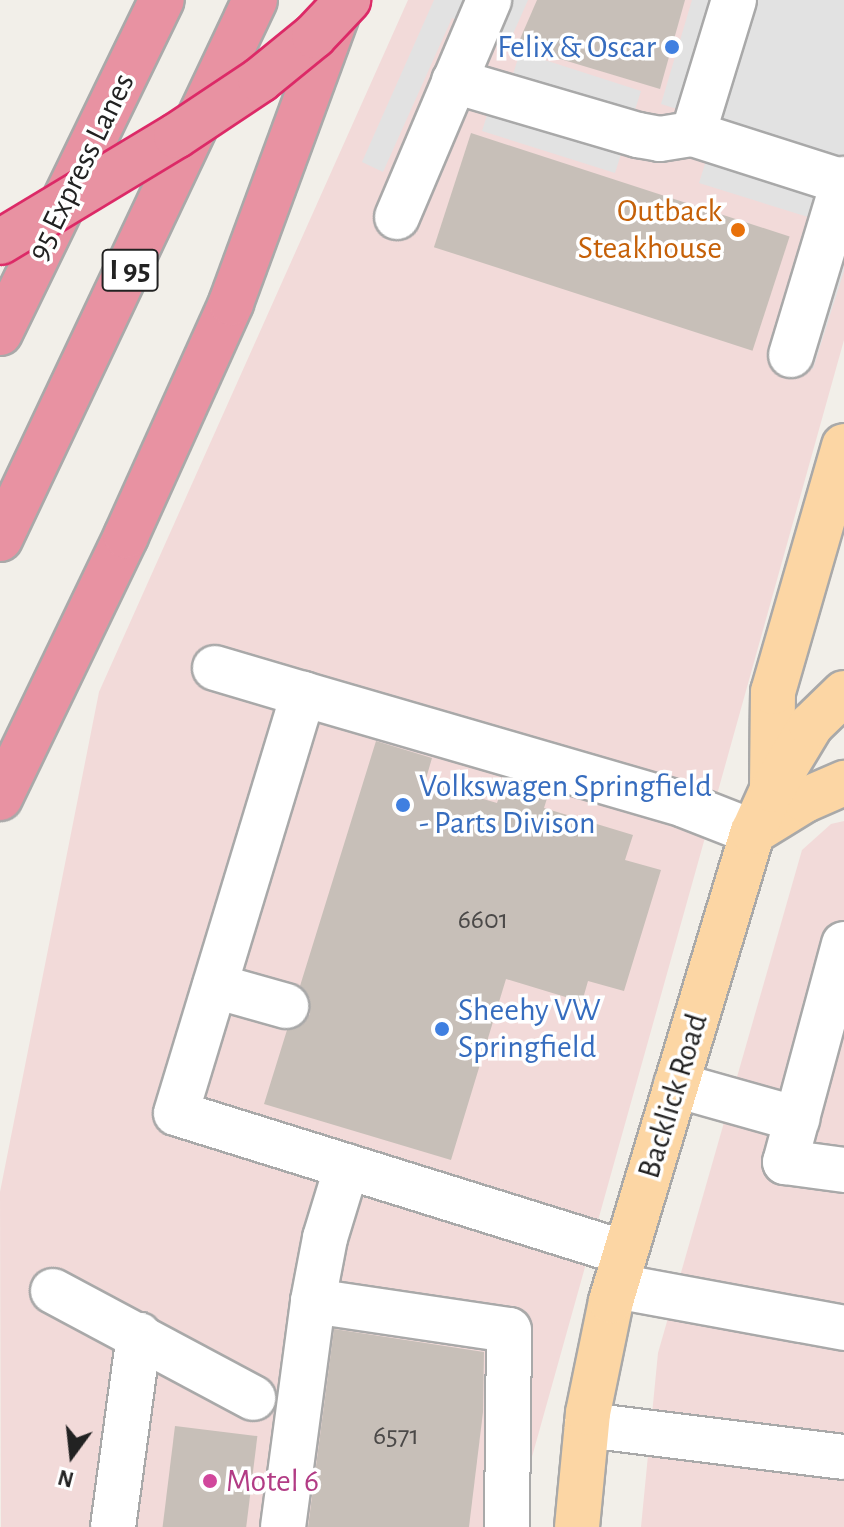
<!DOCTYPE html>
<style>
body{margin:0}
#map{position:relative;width:844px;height:1527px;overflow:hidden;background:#f2efe9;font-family:"Alegreya Sans",sans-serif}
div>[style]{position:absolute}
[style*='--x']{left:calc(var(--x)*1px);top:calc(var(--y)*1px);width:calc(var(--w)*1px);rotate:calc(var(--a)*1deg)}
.commercial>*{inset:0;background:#f2dad9}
.parking>*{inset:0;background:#e2e2e2}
.building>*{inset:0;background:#c7bfb8;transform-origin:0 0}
.roads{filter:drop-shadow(2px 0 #a9a9a9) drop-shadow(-2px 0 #a9a9a9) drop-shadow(0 2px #a9a9a9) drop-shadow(0 -2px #a9a9a9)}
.minor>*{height:44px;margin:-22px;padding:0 22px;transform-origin:22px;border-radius:22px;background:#fff}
.major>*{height:44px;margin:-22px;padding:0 22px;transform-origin:22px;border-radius:22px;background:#fcd6a4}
.highway>*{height:44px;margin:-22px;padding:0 22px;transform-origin:22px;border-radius:22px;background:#e892a2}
.bridges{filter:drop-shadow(2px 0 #dc2a67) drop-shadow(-2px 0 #dc2a67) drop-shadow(0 2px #dc2a67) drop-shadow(0 -2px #dc2a67)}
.highway-bridge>*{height:44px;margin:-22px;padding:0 22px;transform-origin:22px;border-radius:22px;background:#e892a2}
.dots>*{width:22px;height:22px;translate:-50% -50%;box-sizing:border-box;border:4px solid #fff;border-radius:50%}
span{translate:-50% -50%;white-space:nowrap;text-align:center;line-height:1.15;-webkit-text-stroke:7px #fff;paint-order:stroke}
.number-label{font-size:28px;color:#4b4948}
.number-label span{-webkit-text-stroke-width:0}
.shield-label span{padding:2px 6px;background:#fff;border:2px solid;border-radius:6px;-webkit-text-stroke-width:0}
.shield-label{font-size:30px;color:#222;font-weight:700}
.shop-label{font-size:32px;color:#366cbe}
.right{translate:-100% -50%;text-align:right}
.left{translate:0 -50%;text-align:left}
.street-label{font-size:32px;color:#222}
.food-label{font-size:32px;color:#c56008}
.hotel-label{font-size:32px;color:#b23c85}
.north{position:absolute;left:32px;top:1415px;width:80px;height:80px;-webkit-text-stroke:6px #fff;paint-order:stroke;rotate:195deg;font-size:22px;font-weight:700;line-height:32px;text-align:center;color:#222}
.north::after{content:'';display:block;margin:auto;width:28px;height:36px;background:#222;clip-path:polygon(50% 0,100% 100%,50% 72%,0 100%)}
</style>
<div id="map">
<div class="commercial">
<i style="clip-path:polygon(408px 0,844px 0,844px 340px,530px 1464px,526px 1527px,1px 1527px,0 1192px,99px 692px)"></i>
<i style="clip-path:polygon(844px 821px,844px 1527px,641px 1527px,658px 1353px,802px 850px,831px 824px)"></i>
</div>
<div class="parking">
<i style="clip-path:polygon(434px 0,528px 0,509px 43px,452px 18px,383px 172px,362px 162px)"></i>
<i style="clip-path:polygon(692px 0,844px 0,844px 271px,813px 369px,794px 363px,837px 226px,699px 183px,718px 122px,661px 104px)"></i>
<i style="clip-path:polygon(520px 52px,641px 91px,615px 173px,482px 131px,489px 109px,501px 112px)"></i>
</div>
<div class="building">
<i style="clip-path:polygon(537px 0,685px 0,660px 89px,517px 46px)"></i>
<i style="left:471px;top:133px;width:335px;height:120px;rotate:18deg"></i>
<i style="clip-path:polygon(376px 741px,432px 758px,425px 782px,497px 803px,505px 779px,549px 792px,544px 808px,633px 835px,625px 860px,661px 870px,624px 991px,588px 981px,582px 1002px,506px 979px,451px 1160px,264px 1104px,287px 1030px,303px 1024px,310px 1014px,310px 999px,300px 986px)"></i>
<i style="clip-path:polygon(334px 1329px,484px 1352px,483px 1412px,469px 1527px,308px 1527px)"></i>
<i style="left:175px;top:1426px;width:83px;height:102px;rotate:7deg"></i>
</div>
<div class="roads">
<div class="minor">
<i style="--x:734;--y:0;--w:140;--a:107"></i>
<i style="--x:693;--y:134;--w:157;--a:17.7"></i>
<i style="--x:454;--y:81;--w:192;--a:16.4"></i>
<i style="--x:638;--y:135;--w:22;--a:10"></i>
<i style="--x:660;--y:139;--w:33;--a:-9"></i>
<i style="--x:397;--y:217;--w:236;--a:-67"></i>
<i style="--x:791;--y:355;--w:184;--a:-73.2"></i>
<i style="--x:215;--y:668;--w:92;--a:16.5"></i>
<i style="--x:844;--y:944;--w:226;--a:105.1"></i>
<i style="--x:785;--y:1162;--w:60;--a:7.7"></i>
<i style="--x:215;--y:986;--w:74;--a:15.7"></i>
<i style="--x:676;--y:1085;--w:126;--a:15.7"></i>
<i style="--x:625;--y:1253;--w:470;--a:-162.7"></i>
<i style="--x:176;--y:1113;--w:438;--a:-73.1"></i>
<i style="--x:303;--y:694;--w:397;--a:16.2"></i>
<i style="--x:684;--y:805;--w:74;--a:21.4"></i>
<i style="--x:616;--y:1286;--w:232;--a:10.4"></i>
<i style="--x:53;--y:1291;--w:227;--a:28.1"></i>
<i style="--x:313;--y:1301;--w:198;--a:8.4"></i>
<i style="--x:509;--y:1330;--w:197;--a:90.6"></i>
<i style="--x:587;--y:1425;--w:259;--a:7.1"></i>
<i style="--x:113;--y:1527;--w:194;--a:-82.3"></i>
<i style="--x:283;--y:1527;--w:228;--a:-82.4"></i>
<i style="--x:313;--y:1301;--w:64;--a:-79.2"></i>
<i style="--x:325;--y:1238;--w:75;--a:-73"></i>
</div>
<div class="major">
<i style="--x:772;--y:787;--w:95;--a:-89.4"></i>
<i style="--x:773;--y:692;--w:256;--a:-73.9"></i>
<i style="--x:753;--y:832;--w:61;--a:-31.6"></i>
<i style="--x:805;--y:800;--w:43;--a:-23.6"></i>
<i style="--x:577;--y:1527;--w:115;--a:-84.5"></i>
<i style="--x:588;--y:1413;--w:114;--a:-78.4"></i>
<i style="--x:611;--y:1301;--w:490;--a:-73.2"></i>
<i style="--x:753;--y:832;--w:46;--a:-65.7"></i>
<i style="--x:772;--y:790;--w:76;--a:-59"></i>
<i style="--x:811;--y:725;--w:46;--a:-44.1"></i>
</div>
<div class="highway">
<i style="--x:0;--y:333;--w:370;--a:-64.1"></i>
<i style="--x:0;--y:539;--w:596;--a:-64.68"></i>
<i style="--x:0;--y:798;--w:291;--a:-64.3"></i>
<i style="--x:126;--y:536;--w:256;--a:-65.7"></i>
<i style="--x:231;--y:303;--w:321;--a:-69.8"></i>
</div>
</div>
<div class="bridges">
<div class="highway-bridge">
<i style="--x:0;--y:242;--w:205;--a:-31.1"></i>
<i style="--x:176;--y:136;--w:101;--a:-33.7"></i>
<i style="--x:260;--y:80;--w:70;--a:-39.2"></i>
<i style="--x:314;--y:36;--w:50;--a:-46.6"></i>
</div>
</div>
<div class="dots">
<i style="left:672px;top:47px;background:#3f7fe0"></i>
<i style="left:738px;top:230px;background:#e8710a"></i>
<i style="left:403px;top:805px;background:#3f7fe0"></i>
<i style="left:442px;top:1029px;background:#3f7fe0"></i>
<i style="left:210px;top:1481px;background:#d1479c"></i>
</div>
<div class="number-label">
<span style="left:483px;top:920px">6601</span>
<span style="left:396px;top:1436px">6571</span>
</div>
<div class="shield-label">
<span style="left:130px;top:270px">I 95</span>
</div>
<div class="shop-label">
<span class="right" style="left:656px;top:47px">Felix &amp; Oscar</span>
<span class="left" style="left:419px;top:805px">Volkswagen Springfield<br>- Parts Divison</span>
<span class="left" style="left:458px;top:1029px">Sheehy VW<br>Springfield</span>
</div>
<div class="street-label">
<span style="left:81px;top:167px;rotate:-64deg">95 Express Lanes</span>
<span style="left:673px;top:1096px;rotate:-73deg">Backlick Road</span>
</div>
<div class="food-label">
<span class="right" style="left:722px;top:230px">Outback<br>Steakhouse</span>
</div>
<div class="hotel-label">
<span class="left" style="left:226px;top:1481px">Motel 6</span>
</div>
<div class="north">N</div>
</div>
